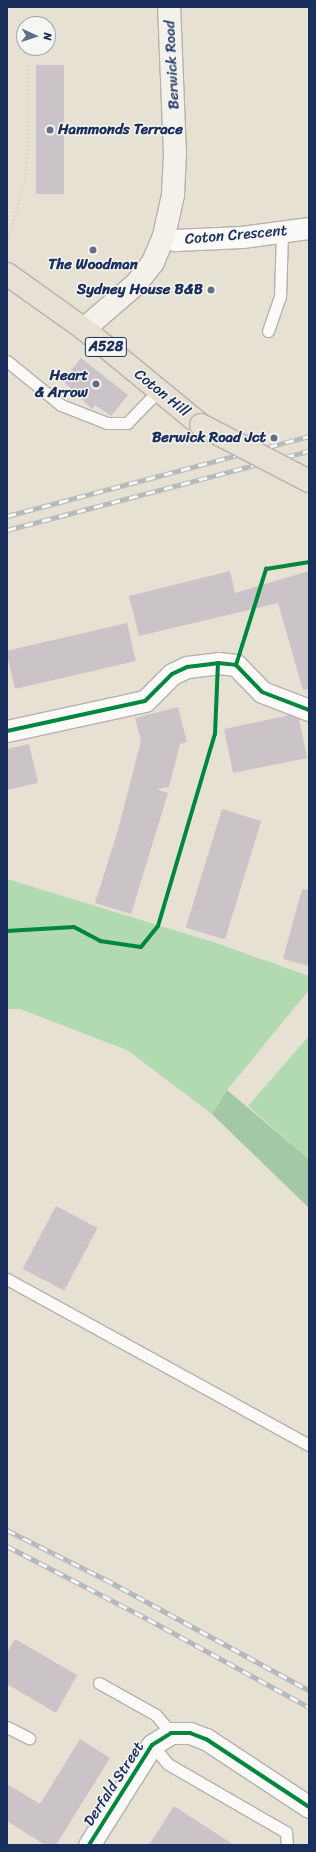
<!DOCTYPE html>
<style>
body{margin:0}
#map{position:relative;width:316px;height:1852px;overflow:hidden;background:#e6e1d3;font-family:Sriracha,sans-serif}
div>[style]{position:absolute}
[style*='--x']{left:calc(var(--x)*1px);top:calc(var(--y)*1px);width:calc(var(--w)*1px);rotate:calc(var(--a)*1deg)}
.green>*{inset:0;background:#b1dab0}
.forest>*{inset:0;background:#a3c9a4}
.building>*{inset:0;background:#cac4c9;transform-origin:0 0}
.path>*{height:2.5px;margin-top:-1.25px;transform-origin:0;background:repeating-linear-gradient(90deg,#d3d3d2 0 1px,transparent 0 4px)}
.roads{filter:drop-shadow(1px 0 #b3b2ae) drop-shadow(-1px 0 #b3b2ae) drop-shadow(0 1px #b3b2ae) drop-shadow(0 -1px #b3b2ae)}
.service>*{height:11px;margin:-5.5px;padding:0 5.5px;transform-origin:5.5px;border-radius:5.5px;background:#fbfaf8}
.minor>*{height:21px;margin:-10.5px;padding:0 10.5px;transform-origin:10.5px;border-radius:10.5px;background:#fbfaf8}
.secondary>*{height:22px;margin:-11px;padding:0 11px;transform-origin:11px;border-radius:11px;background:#f4f0ea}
.primary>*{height:22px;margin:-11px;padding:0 11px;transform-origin:11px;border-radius:11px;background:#e7e1d5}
.rail>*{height:4.5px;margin-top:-2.25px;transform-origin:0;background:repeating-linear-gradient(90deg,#f6f6f2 0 9px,#b6b7ba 0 18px);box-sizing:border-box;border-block:1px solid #b6b7ba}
.bridges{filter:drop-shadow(1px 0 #b3b2ae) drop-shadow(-1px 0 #b3b2ae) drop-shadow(0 1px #b3b2ae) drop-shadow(0 -1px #b3b2ae)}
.primary-bridge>*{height:22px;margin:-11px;padding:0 11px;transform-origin:11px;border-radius:11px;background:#e7e1d5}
.cycleway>*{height:4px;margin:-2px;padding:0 2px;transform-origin:2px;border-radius:2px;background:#00873e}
.dots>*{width:11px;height:11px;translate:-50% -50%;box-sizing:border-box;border:2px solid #f6f6f2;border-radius:50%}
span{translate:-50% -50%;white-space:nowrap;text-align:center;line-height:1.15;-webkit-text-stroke:3px #f6f6f2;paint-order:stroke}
.shield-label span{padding:1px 3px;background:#f6f6f2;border:1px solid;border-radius:3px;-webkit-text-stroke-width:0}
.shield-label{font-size:14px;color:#1b2f5e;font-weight:700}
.street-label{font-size:15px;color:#1b2f5e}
.poi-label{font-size:15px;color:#1b2f5e;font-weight:700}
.left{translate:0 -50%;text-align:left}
.right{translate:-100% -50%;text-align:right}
.frame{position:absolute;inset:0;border:8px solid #1b2f5e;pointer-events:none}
.north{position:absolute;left:16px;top:16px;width:40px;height:40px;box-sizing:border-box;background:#f6f6f2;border:1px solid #9ea6b7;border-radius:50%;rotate:93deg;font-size:11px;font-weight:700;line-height:16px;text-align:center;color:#1b2f5e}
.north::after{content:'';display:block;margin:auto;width:14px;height:18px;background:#626d87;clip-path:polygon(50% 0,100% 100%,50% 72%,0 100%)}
</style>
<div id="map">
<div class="green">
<i style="clip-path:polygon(7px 879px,213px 942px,309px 976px,309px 990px,227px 1090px,212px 1114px,127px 1050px,20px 1009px,7px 1009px)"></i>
<i style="clip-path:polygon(309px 1036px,309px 1159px,248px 1106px)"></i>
</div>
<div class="forest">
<i style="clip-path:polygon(227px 1090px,309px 1159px,309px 1208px,212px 1114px)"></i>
</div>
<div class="building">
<i style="left:36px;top:65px;width:28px;height:129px"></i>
<i style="clip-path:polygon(81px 358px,128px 395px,111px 416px,95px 405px,92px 409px,63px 381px)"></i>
<i style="clip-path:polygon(230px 571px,235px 593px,309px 571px,309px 689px,303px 690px,278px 603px,139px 636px,129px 596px)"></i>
<i style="left:127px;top:623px;width:39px;height:124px;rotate:77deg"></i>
<i style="clip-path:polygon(178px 707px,187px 742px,180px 744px,169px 787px,157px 789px,168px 793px,131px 914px,95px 903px,118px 830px,141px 741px,135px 718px)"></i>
<i style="clip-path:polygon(290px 715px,299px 719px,307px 758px,233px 773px,224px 729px)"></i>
<i style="clip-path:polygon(29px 744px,38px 783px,7px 790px,7px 749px)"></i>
<i style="left:222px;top:809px;width:41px;height:124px;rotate:17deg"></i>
<i style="clip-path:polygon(302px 889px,309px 890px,309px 966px,283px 959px)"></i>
<i style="left:56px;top:1206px;width:47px;height:71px;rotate:28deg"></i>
<i style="clip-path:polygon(15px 1639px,77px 1675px,56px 1713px,7px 1684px,7px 1652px)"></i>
<i style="clip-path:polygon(80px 1739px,110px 1758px,56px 1845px,45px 1845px,7px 1821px,7px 1784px,40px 1804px)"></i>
<i style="clip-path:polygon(174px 1806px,234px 1845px,149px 1845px)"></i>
</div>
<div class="path">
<i style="--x:7;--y:243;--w:71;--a:-74.4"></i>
<i style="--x:26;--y:175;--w:113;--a:-88.5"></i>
</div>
<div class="roads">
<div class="service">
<i style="--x:268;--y:331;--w:36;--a:-71"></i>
<i style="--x:280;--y:297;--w:64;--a:-88.2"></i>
<i style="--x:7;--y:361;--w:70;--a:39.2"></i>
<i style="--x:61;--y:405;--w:49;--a:21.4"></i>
<i style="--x:107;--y:423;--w:20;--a:0"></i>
<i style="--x:127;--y:423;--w:45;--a:-45.9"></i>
<i style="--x:7;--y:1279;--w:345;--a:28.8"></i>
<i style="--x:99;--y:1683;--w:65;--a:29.3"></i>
<i style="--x:156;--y:1715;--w:23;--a:50"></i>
<i style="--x:7;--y:1727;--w:25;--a:27"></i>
<i style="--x:152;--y:1745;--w:25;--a:50"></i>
<i style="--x:168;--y:1764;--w:136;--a:30"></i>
<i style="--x:286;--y:1832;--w:13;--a:86"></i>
</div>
<div class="minor">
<i style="--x:164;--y:236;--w:12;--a:20"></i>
<i style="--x:175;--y:240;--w:67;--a:-2.6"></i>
<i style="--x:242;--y:237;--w:68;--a:-7.7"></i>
<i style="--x:7;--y:731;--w:141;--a:-12.3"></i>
<i style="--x:145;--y:701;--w:38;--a:-45"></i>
<i style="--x:172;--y:674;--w:17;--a:-25"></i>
<i style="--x:187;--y:667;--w:31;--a:-7"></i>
<i style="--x:218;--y:663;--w:18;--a:6"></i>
<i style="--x:236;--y:665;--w:37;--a:46"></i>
<i style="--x:262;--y:692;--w:50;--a:21"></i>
<i style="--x:89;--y:1845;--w:118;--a:-57.8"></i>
<i style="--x:152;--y:1745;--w:22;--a:-32"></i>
<i style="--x:171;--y:1733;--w:19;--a:0"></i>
<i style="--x:190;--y:1733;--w:17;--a:21"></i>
<i style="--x:206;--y:1739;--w:123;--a:33.4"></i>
</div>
<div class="secondary">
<i style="--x:84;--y:329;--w:69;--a:-40.9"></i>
<i style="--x:136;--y:284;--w:28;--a:-52"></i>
<i style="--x:153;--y:262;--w:28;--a:-67"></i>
<i style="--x:164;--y:236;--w:42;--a:-77.6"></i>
<i style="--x:173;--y:195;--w:41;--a:-87.2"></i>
<i style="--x:175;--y:154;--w:147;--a:-92.3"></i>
</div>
<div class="primary">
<i style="--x:7;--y:274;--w:95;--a:35.5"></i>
<i style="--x:84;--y:329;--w:151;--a:39.4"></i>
</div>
</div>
<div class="rail">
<i style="--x:7;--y:516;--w:312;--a:-14.8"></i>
<i style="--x:7;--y:530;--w:312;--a:-14.7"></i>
<i style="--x:7;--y:1530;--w:110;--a:26.6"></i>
<i style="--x:105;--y:1579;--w:232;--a:28.6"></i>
<i style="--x:7;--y:1546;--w:159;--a:27.4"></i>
<i style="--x:148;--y:1619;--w:183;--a:28.7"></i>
</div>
<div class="bridges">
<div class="primary-bridge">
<i style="--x:201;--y:425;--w:122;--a:27.4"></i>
</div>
</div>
<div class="cycleway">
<i style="--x:236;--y:665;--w:101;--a:-72.6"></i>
<i style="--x:266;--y:569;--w:44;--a:-9.2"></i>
<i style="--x:7;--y:731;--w:141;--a:-12.3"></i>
<i style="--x:145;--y:701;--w:38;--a:-45"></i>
<i style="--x:172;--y:674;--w:17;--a:-25"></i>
<i style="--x:187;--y:667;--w:31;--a:-7"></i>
<i style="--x:218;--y:663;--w:18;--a:6"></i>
<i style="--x:236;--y:665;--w:37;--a:46"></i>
<i style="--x:262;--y:692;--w:50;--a:21"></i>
<i style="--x:7;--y:931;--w:67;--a:-3.4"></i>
<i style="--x:74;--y:927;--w:30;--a:28"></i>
<i style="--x:100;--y:941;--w:41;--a:8.3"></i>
<i style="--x:141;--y:947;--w:27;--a:-51"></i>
<i style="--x:158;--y:926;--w:200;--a:-73.5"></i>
<i style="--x:215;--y:734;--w:71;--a:-87.6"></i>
<i style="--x:89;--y:1845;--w:118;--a:-57.8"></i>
<i style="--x:152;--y:1745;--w:22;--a:-32"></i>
<i style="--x:171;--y:1733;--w:19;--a:0"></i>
<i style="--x:190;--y:1733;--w:17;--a:21"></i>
<i style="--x:206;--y:1739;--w:123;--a:33.4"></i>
</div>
<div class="dots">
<i style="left:50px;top:130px;background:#626d87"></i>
<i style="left:93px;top:250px;background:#626d87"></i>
<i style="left:211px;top:290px;background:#626d87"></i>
<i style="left:96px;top:384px;background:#626d87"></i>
<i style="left:274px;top:438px;background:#626d87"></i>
</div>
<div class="shield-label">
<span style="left:106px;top:347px">A528</span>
</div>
<div class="street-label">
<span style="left:172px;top:65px;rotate:-93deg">Berwick Road</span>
<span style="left:236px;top:235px;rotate:-5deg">Coton Crescent</span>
<span style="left:162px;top:393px;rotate:39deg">Coton Hill</span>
<span style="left:114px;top:1784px;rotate:-57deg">Derfald Street</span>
</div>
<div class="poi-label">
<span class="left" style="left:58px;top:130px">Hammonds Terrace</span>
<span style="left:93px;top:265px">The Woodman</span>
<span class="right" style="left:203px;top:290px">Sydney House B&amp;B</span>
<span class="right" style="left:88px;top:384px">Heart<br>&amp; Arrow</span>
<span class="right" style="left:266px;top:438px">Berwick Road Jct</span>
</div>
<div class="frame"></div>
<div class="north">N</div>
</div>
